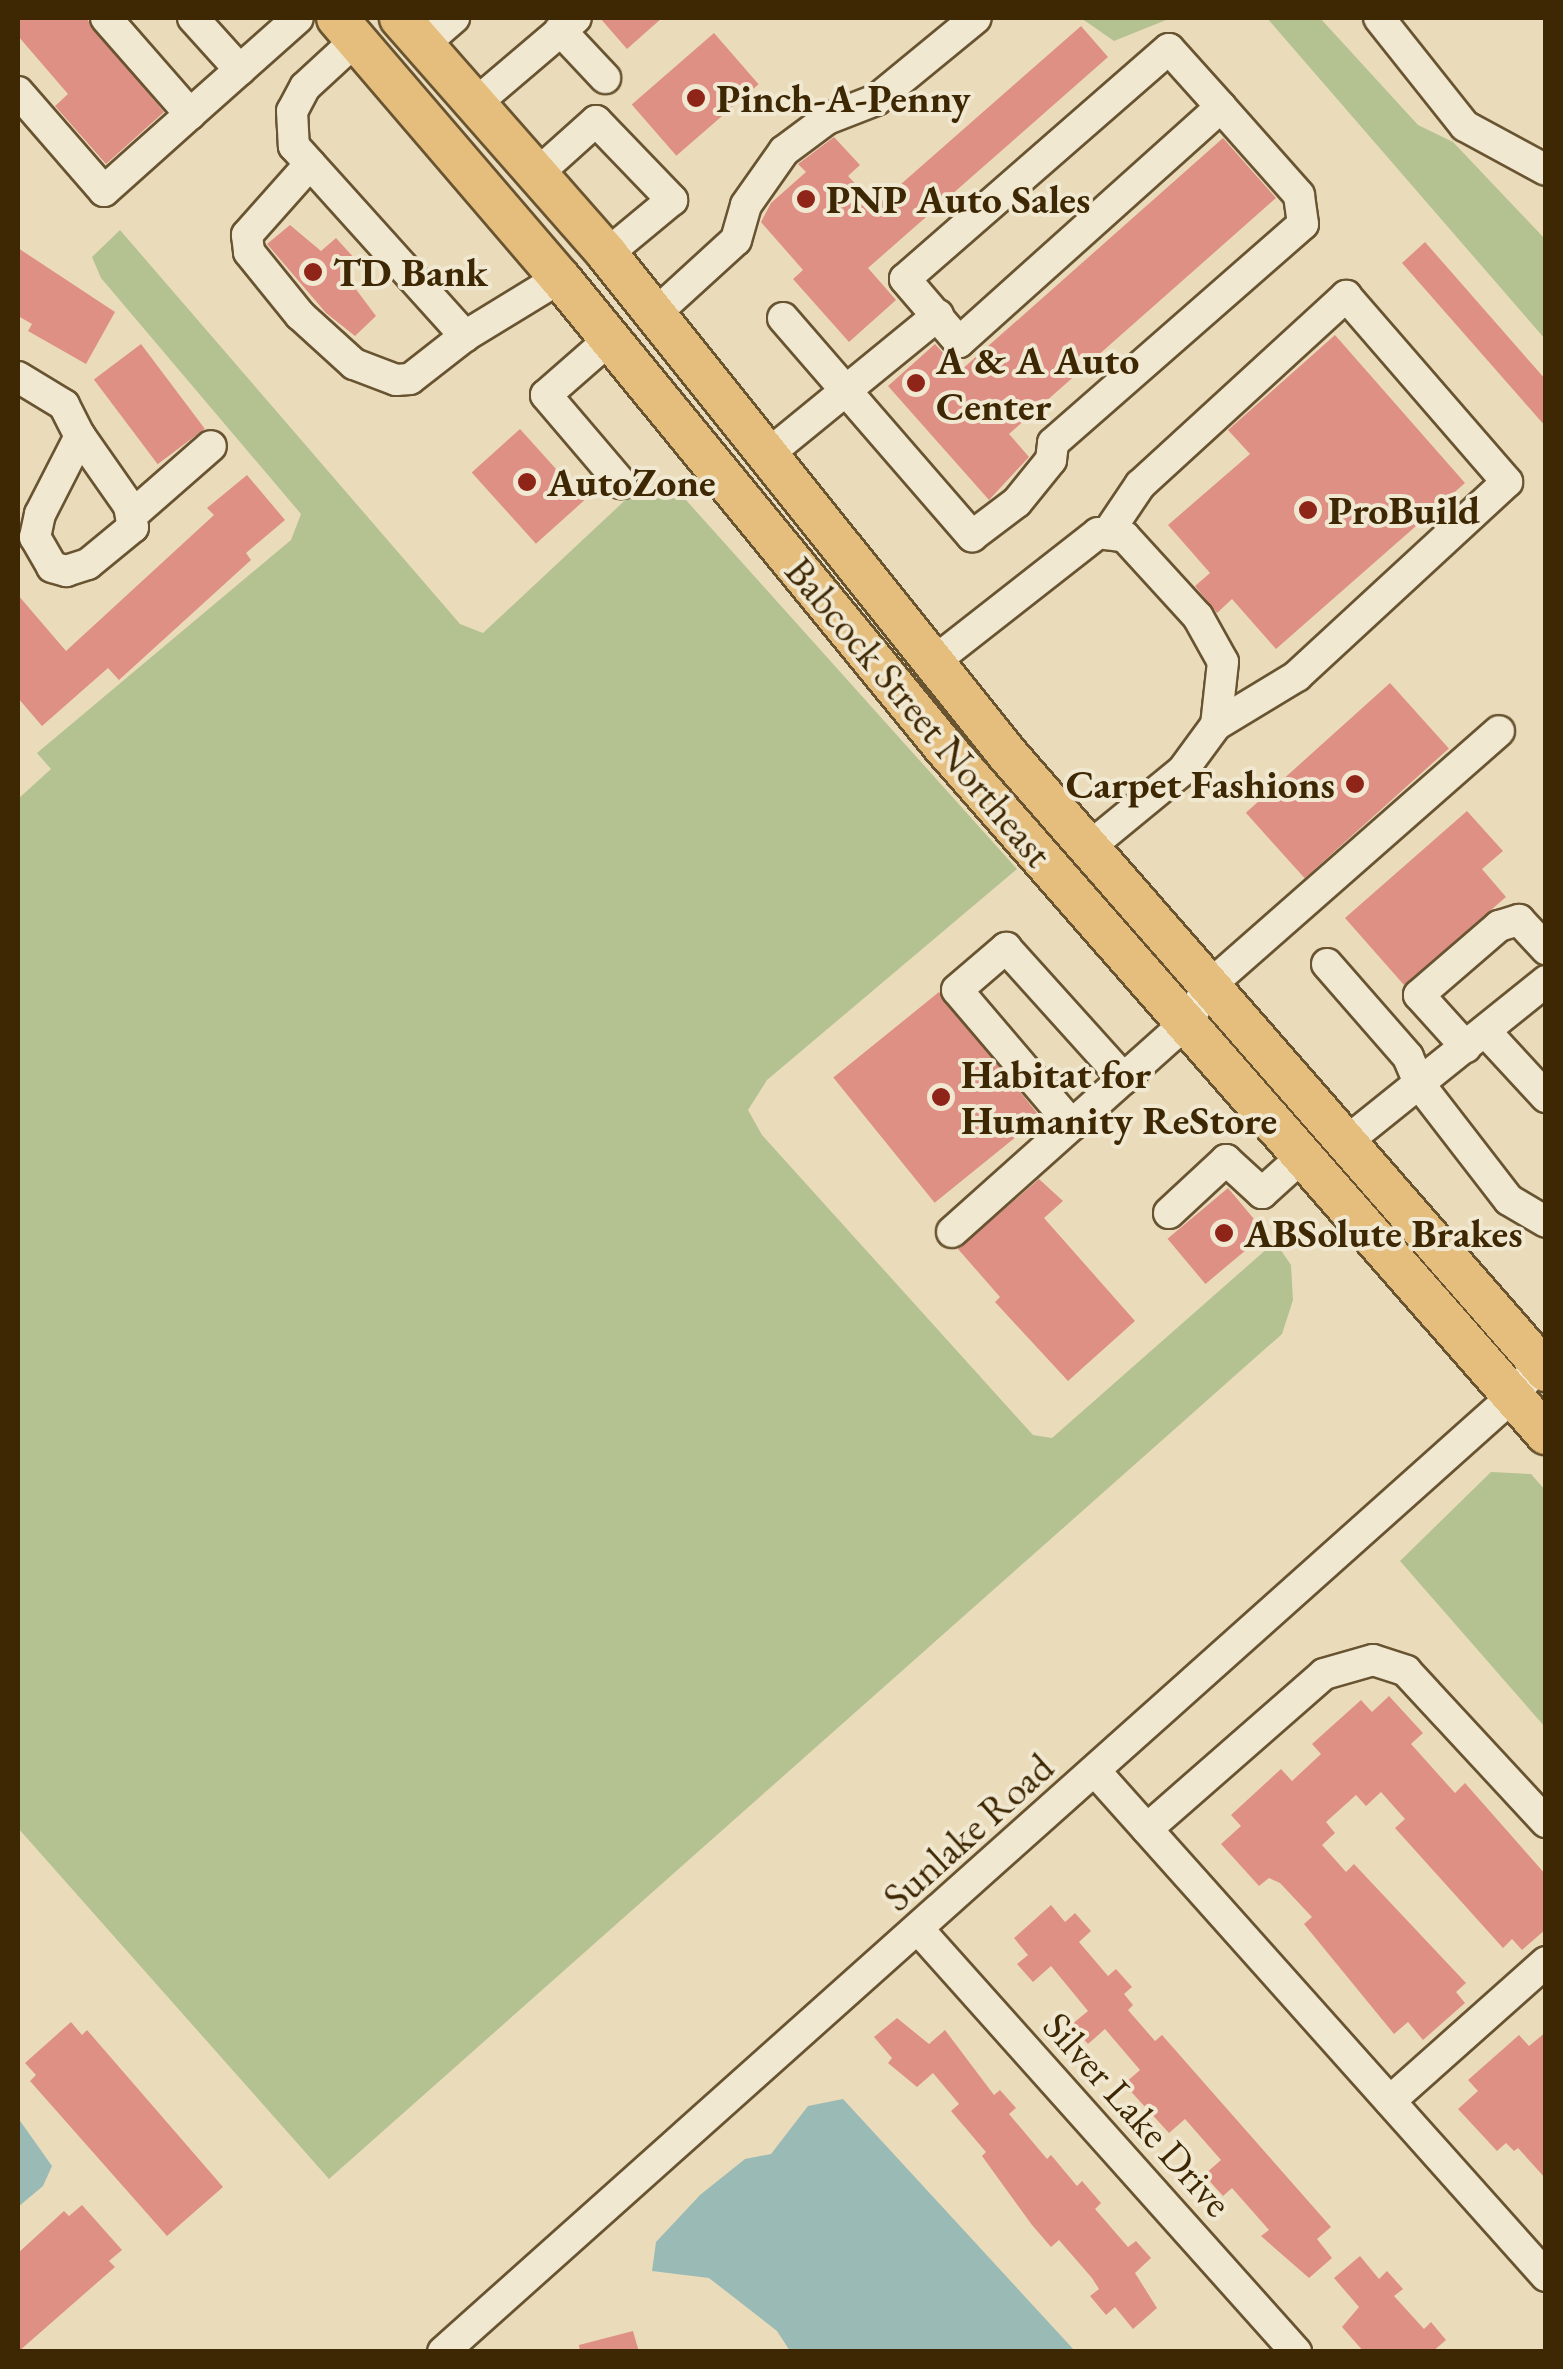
<!DOCTYPE html>
<style>
body{margin:0}
#map{position:relative;width:1563px;height:2369px;overflow:hidden;background:#eadcba;font-family:"EB Garamond",serif}
div>[style]{position:absolute}
[style*='--x']{left:calc(var(--x)*1px);top:calc(var(--y)*1px);width:calc(var(--w)*1px);rotate:calc(var(--a)*1deg)}
.green>*{inset:0;background:#b4c191}
.water>*{inset:0;background:#9abab6}
.building>*{inset:0;background:#df9085;transform-origin:0 0}
.roads{filter:drop-shadow(2px 0 #695431) drop-shadow(-2px 0 #695431) drop-shadow(0 2px #695431) drop-shadow(0 -2px #695431)}
.minor>*{height:30px;margin:-15px;padding:0 15px;transform-origin:15px;border-radius:15px;background:#f1e8d2}
.major>*{height:40px;margin:-20px;padding:0 20px;transform-origin:20px;border-radius:20px;background:#e5be7d}
.dots>*{width:28px;height:28px;translate:-50% -50%;box-sizing:border-box;border:5px solid #f1e8d2;border-radius:50%}
span{translate:-50% -50%;white-space:nowrap;text-align:center;line-height:1.15;-webkit-text-stroke:8px #f1e8d2;paint-order:stroke}
.poi-label{font-size:40px;color:#3e2703;font-weight:700}
.left{translate:0 -50%;text-align:left}
.right{translate:-100% -50%;text-align:right}
.street-label{font-size:40px;color:#3e2703}
.frame{position:absolute;inset:0;border:20px solid #3e2703;pointer-events:none}
</style>
<div id="map">
<div class="green">
<i style="clip-path:polygon(1081px 18px,1171px 18px,1114px 41px)"></i>
<i style="clip-path:polygon(1267px 18px,1320px 18px,1418px 125px,1453px 142px,1545px 239px,1545px 339px)"></i>
<i style="clip-path:polygon(120px 230px,460px 624px,483px 633px,635px 491px,677px 490px,1017px 869px,767px 1080px,748px 1110px,762px 1135px,1033px 1435px,1052px 1438px,1269px 1247px,1278px 1246px,1291px 1265px,1293px 1300px,1282px 1334px,329px 2179px,18px 1828px,18px 799px,51px 769px,37px 753px,291px 540px,301px 514px,101px 278px,92px 257px)"></i>
<i style="clip-path:polygon(1491px 1472px,1531px 1474px,1545px 1490px,1545px 1727px,1400px 1561px)"></i>
</div>
<div class="water">
<i style="clip-path:polygon(843px 2099px,1075px 2351px,790px 2351px,777px 2331px,709px 2278px,652px 2271px,656px 2242px,700px 2195px,745px 2159px,771px 2154px,808px 2106px)"></i>
<i style="clip-path:polygon(18px 2118px,52px 2166px,43px 2186px,18px 2207px)"></i>
</div>
<div class="building">
<i style="clip-path:polygon(18px 18px,86px 18px,164px 112px,106px 164px,55px 106px,68px 94px,18px 36px)"></i>
<i style="clip-path:polygon(600px 18px,662px 18px,627px 49px)"></i>
<i style="clip-path:polygon(1081px 26px,1108px 57px,868px 268px,896px 300px,849px 342px,793px 279px,803px 270px,761px 222px,771px 203px,806px 172px,798px 164px,834px 137px,860px 165px,848px 176px,876px 206px)"></i>
<i style="left:714px;top:33px;width:68px;height:109px;rotate:49deg"></i>
<i style="clip-path:polygon(1223px 138px,1276px 198px,1009px 434px,1029px 457px,989px 500px,888px 386px,935px 344px,960px 371px)"></i>
<i style="clip-path:polygon(290px 225px,321px 251px,336px 238px,356px 260px,343px 272px,376px 316px,355px 336px,326px 313px,267px 244px)"></i>
<i style="clip-path:polygon(1425px 242px,1546px 380px,1546px 427px,1402px 263px)"></i>
<i style="clip-path:polygon(18px 248px,115px 312px,86px 364px,28px 331px,32px 324px,18px 316px)"></i>
<i style="clip-path:polygon(1335px 335px,1465px 483px,1276px 649px,1232px 599px,1217px 613px,1195px 586px,1210px 573px,1168px 525px,1250px 454px,1228px 430px)"></i>
<i style="left:141px;top:344px;width:106px;height:59px;rotate:53deg"></i>
<i style="left:520px;top:429px;width:96px;height:65px;rotate:48deg"></i>
<i style="clip-path:polygon(247px 475px,285px 520px,246px 553px,251px 560px,119px 680px,108px 668px,42px 726px,18px 698px,18px 595px,66px 651px,214px 515px,207px 508px)"></i>
<i style="left:1390px;top:683px;width:88px;height:194px;rotate:48deg"></i>
<i style="clip-path:polygon(1467px 811px,1503px 851px,1482px 869px,1506px 897px,1404px 985px,1345px 918px)"></i>
<i style="left:939px;top:992px;width:161px;height:136px;rotate:51deg"></i>
<i style="clip-path:polygon(1039px 1179px,1063px 1201px,1044px 1218px,1135px 1321px,1068px 1381px,995px 1302px,1000px 1297px,958px 1249px)"></i>
<i style="left:1228px;top:1188px;width:59px;height:79px;rotate:50deg"></i>
<i style="clip-path:polygon(1389px 1696px,1423px 1733px,1411px 1744px,1455px 1793px,1465px 1783px,1546px 1875px,1546px 1929px,1522px 1950px,1512px 1939px,1503px 1948px,1395px 1828px,1405px 1819px,1381px 1792px,1366px 1806px,1356px 1795px,1326px 1822px,1335px 1833px,1322px 1845px,1346px 1872px,1354px 1864px,1466px 1983px,1456px 1992px,1465px 2003px,1423px 2040px,1408px 2022px,1394px 2034px,1304px 1924px,1312px 1917px,1280px 1883px,1269px 1878px,1259px 1886px,1221px 1844px,1241px 1826px,1231px 1815px,1281px 1769px,1292px 1781px,1321px 1754px,1312px 1744px,1361px 1700px,1372px 1712px)"></i>
<i style="clip-path:polygon(1051px 1905px,1065px 1922px,1075px 1913px,1091px 1931px,1079px 1942px,1108px 1976px,1116px 1969px,1132px 1987px,1124px 1994px,1133px 2005px,1128px 2010px,1155px 2041px,1162px 2035px,1331px 2227px,1317px 2239px,1332px 2258px,1309px 2278px,1261px 2236px,1269px 2230px,1232px 2188px,1223px 2196px,1204px 2175px,1221px 2160px,1185px 2119px,1169px 2133px,1124px 2084px,1140px 2070px,1105px 2029px,1088px 2044px,1071px 2025px,1088px 2011px,1051px 1966px,1033px 1982px,1017px 1964px,1028px 1955px,1014px 1938px)"></i>
<i style="clip-path:polygon(897px 2018px,929px 2044px,945px 2030px,994px 2095px,1000px 2090px,1016px 2108px,1009px 2114px,1047px 2159px,1051px 2155px,1077px 2186px,1082px 2181px,1101px 2203px,1095px 2209px,1128px 2247px,1136px 2241px,1151px 2258px,1135px 2273px,1157px 2308px,1133px 2329px,1115px 2307px,1106px 2315px,1090px 2296px,1099px 2289px,1092px 2278px,1059px 2240px,1051px 2247px,1032px 2225px,982px 2156px,986px 2152px,951px 2111px,959px 2104px,933px 2073px,917px 2087px,888px 2063px,892px 2058px,874px 2037px)"></i>
<i style="clip-path:polygon(71px 2022px,82px 2035px,87px 2030px,223px 2187px,167px 2236px,30px 2081px,36px 2075px,25px 2063px)"></i>
<i style="clip-path:polygon(1546px 2032px,1546px 2179px,1518px 2148px,1514px 2151px,1506px 2143px,1497px 2151px,1458px 2109px,1478px 2091px,1468px 2080px,1519px 2035px,1529px 2046px)"></i>
<i style="clip-path:polygon(82px 2205px,122px 2250px,109px 2261px,115px 2267px,18px 2352px,18px 2253px,64px 2211px,69px 2216px)"></i>
<i style="clip-path:polygon(1360px 2256px,1379px 2279px,1387px 2271px,1403px 2289px,1394px 2296px,1424px 2329px,1431px 2322px,1446px 2340px,1432px 2352px,1364px 2352px,1342px 2327px,1359px 2307px,1334px 2278px)"></i>
<i style="clip-path:polygon(633px 2331px,639px 2352px,580px 2352px,579px 2345px)"></i>
</div>
<div class="roads">
<div class="minor">
<i style="--x:106;--y:18;--w:128;--a:48.8"></i>
<i style="--x:190;--y:114;--w:144;--a:-41.6"></i>
<i style="--x:193;--y:18;--w:70;--a:47.9"></i>
<i style="--x:1379;--y:18;--w:138;--a:51.5"></i>
<i style="--x:1465;--y:126;--w:92;--a:28.5"></i>
<i style="--x:560;--y:30;--w:66;--a:46.8"></i>
<i style="--x:356;--y:40;--w:69;--a:137.3"></i>
<i style="--x:305;--y:87;--w:27;--a:118"></i>
<i style="--x:292;--y:111;--w:35;--a:87"></i>
<i style="--x:294;--y:146;--w:256;--a:48"></i>
<i style="--x:465;--y:336;--w:111;--a:-31.4"></i>
<i style="--x:424;--y:44;--w:40;--a:-41"></i>
<i style="--x:1169;--y:49;--w:78;--a:48.1"></i>
<i style="--x:1221;--y:107;--w:352;--a:138.1"></i>
<i style="--x:959;--y:342;--w:83;--a:-130.6"></i>
<i style="--x:905;--y:279;--w:350;--a:-41.1"></i>
<i style="--x:18;--y:92;--w:131;--a:49"></i>
<i style="--x:104;--y:191;--w:115;--a:-41.8"></i>
<i style="--x:476;--y:103;--w:131;--a:-40.4"></i>
<i style="--x:310;--y:164;--w:95;--a:131.6"></i>
<i style="--x:247;--y:235;--w:17;--a:83"></i>
<i style="--x:249;--y:252;--w:81;--a:51"></i>
<i style="--x:300;--y:315;--w:73;--a:42.2"></i>
<i style="--x:354;--y:364;--w:45;--a:20.9"></i>
<i style="--x:396;--y:380;--w:14;--a:-4"></i>
<i style="--x:410;--y:379;--w:70;--a:-38"></i>
<i style="--x:538;--y:173;--w:78;--a:-41.9"></i>
<i style="--x:596;--y:121;--w:110;--a:46.1"></i>
<i style="--x:672;--y:200;--w:85;--a:140.3"></i>
<i style="--x:656;--y:313;--w:108;--a:-42.4"></i>
<i style="--x:736;--y:240;--w:36;--a:-74"></i>
<i style="--x:746;--y:205;--w:66;--a:-54.9"></i>
<i style="--x:784;--y:151;--w:54;--a:-36.7"></i>
<i style="--x:827;--y:119;--w:53;--a:-21.2"></i>
<i style="--x:876;--y:100;--w:129;--a:-39.4"></i>
<i style="--x:783;--y:318;--w:289;--a:49.1"></i>
<i style="--x:972;--y:536;--w:56;--a:-37.1"></i>
<i style="--x:1017;--y:502;--w:54;--a:-51"></i>
<i style="--x:1051;--y:460;--w:17;--a:-83"></i>
<i style="--x:1053;--y:443;--w:332;--a:-41.2"></i>
<i style="--x:1303;--y:224;--w:29;--a:-98"></i>
<i style="--x:1299;--y:195;--w:118;--a:-131.6"></i>
<i style="--x:610;--y:339;--w:85;--a:138.8"></i>
<i style="--x:546;--y:395;--w:116;--a:49.6"></i>
<i style="--x:18;--y:377;--w:54;--a:31.3"></i>
<i style="--x:64;--y:405;--w:35;--a:63"></i>
<i style="--x:80;--y:436;--w:88;--a:117.1"></i>
<i style="--x:40;--y:514;--w:24;--a:102"></i>
<i style="--x:35;--y:537;--w:34;--a:60"></i>
<i style="--x:52;--y:567;--w:15;--a:16"></i>
<i style="--x:66;--y:571;--w:23;--a:-18"></i>
<i style="--x:88;--y:564;--w:58;--a:-39.4"></i>
<i style="--x:133;--y:527;--w:21;--a:-101"></i>
<i style="--x:129;--y:506;--w:85;--a:-125"></i>
<i style="--x:767;--y:455;--w:221;--a:-39.3"></i>
<i style="--x:131;--y:516;--w:106;--a:-41.2"></i>
<i style="--x:1107;--y:534;--w:59;--a:-56"></i>
<i style="--x:1140;--y:485;--w:280;--a:-42.5"></i>
<i style="--x:1346;--y:296;--w:246;--a:49.1"></i>
<i style="--x:1507;--y:482;--w:286;--a:137.3"></i>
<i style="--x:1297;--y:676;--w:95;--a:148.8"></i>
<i style="--x:931;--y:664;--w:212;--a:-38.1"></i>
<i style="--x:1098;--y:533;--w:27;--a:8"></i>
<i style="--x:1125;--y:537;--w:108;--a:47.6"></i>
<i style="--x:1198;--y:617;--w:51;--a:60.9"></i>
<i style="--x:1223;--y:662;--w:63;--a:96.3"></i>
<i style="--x:1216;--y:725;--w:56;--a:126.3"></i>
<i style="--x:1183;--y:770;--w:123;--a:140.6"></i>
<i style="--x:1327;--y:964;--w:123;--a:48.9"></i>
<i style="--x:1408;--y:1057;--w:30;--a:67"></i>
<i style="--x:1420;--y:1085;--w:145;--a:52.3"></i>
<i style="--x:1509;--y:1200;--w:43;--a:30.7"></i>
<i style="--x:1485;--y:1031;--w:90;--a:47.3"></i>
<i style="--x:1466;--y:1047;--w:70;--a:-132.1"></i>
<i style="--x:1419;--y:995;--w:106;--a:-40.8"></i>
<i style="--x:1499;--y:926;--w:21;--a:-17"></i>
<i style="--x:1519;--y:920;--w:40;--a:47"></i>
<i style="--x:1072;--y:1125;--w:177;--a:-130.4"></i>
<i style="--x:957;--y:990;--w:65;--a:-40.6"></i>
<i style="--x:1006;--y:948;--w:176;--a:48"></i>
<i style="--x:1346;--y:1142;--w:257;--a:-38.8"></i>
<i style="--x:1169;--y:1213;--w:78;--a:-42.9"></i>
<i style="--x:1226;--y:1160;--w:49;--a:42.5"></i>
<i style="--x:1262;--y:1193;--w:55;--a:-42.1"></i>
<i style="--x:952;--y:1232;--w:314;--a:-41.8"></i>
<i style="--x:1186;--y:1023;--w:44;--a:-58.1"></i>
<i style="--x:1209;--y:986;--w:386;--a:-41.3"></i>
<i style="--x:1095;--y:1771;--w:677;--a:48.23"></i>
<i style="--x:1147;--y:1829;--w:235;--a:-41.2"></i>
<i style="--x:1324;--y:1674;--w:51;--a:-15.9"></i>
<i style="--x:1373;--y:1660;--w:35;--a:18"></i>
<i style="--x:1406;--y:1671;--w:206;--a:47.2"></i>
<i style="--x:919;--y:1930;--w:566;--a:48.22"></i>
<i style="--x:1390;--y:2101;--w:209;--a:-41.7"></i>
<i style="--x:443;--y:2352;--w:1435;--a:-41.78"></i>
<i style="--x:1513;--y:1396;--w:52;--a:-50.5"></i>
</div>
<div class="major">
<i style="--x:337;--y:18;--w:343;--a:49.4"></i>
<i style="--x:560;--y:278;--w:605;--a:50.7"></i>
<i style="--x:943;--y:746;--w:915;--a:48.77"></i>
<i style="--x:400;--y:18;--w:314;--a:48.7"></i>
<i style="--x:607;--y:254;--w:642;--a:51.33"></i>
<i style="--x:1008;--y:755;--w:818;--a:48.87"></i>
</div>
</div>
<div class="dots">
<i style="left:696px;top:98px;background:#8f2418"></i>
<i style="left:806px;top:199px;background:#8f2418"></i>
<i style="left:313px;top:272px;background:#8f2418"></i>
<i style="left:916px;top:383px;background:#8f2418"></i>
<i style="left:527px;top:482px;background:#8f2418"></i>
<i style="left:1308px;top:510px;background:#8f2418"></i>
<i style="left:1355px;top:784px;background:#8f2418"></i>
<i style="left:941px;top:1097px;background:#8f2418"></i>
<i style="left:1224px;top:1233px;background:#8f2418"></i>
</div>
<div class="poi-label">
<span class="left" style="left:716px;top:98px">Pinch-A-Penny</span>
<span class="left" style="left:826px;top:199px">PNP Auto Sales</span>
<span class="left" style="left:333px;top:272px">TD Bank</span>
<span class="left" style="left:936px;top:383px">A &amp; A Auto<br>Center</span>
<span class="left" style="left:547px;top:482px">AutoZone</span>
<span class="left" style="left:1328px;top:510px">ProBuild</span>
<span class="right" style="left:1335px;top:784px">Carpet Fashions</span>
<span class="left" style="left:961px;top:1097px">Habitat for<br>Humanity ReStore</span>
<span class="left" style="left:1244px;top:1233px">ABSolute Brakes</span>
</div>
<div class="street-label">
<span style="left:919px;top:712px;rotate:50deg">Babcock Street Northeast</span>
<span style="left:968px;top:1832px;rotate:-42deg">Sunlake Road</span>
<span style="left:1138px;top:2114px;rotate:48deg">Silver Lake Drive</span>
</div>
<div class="frame"></div>
</div>
